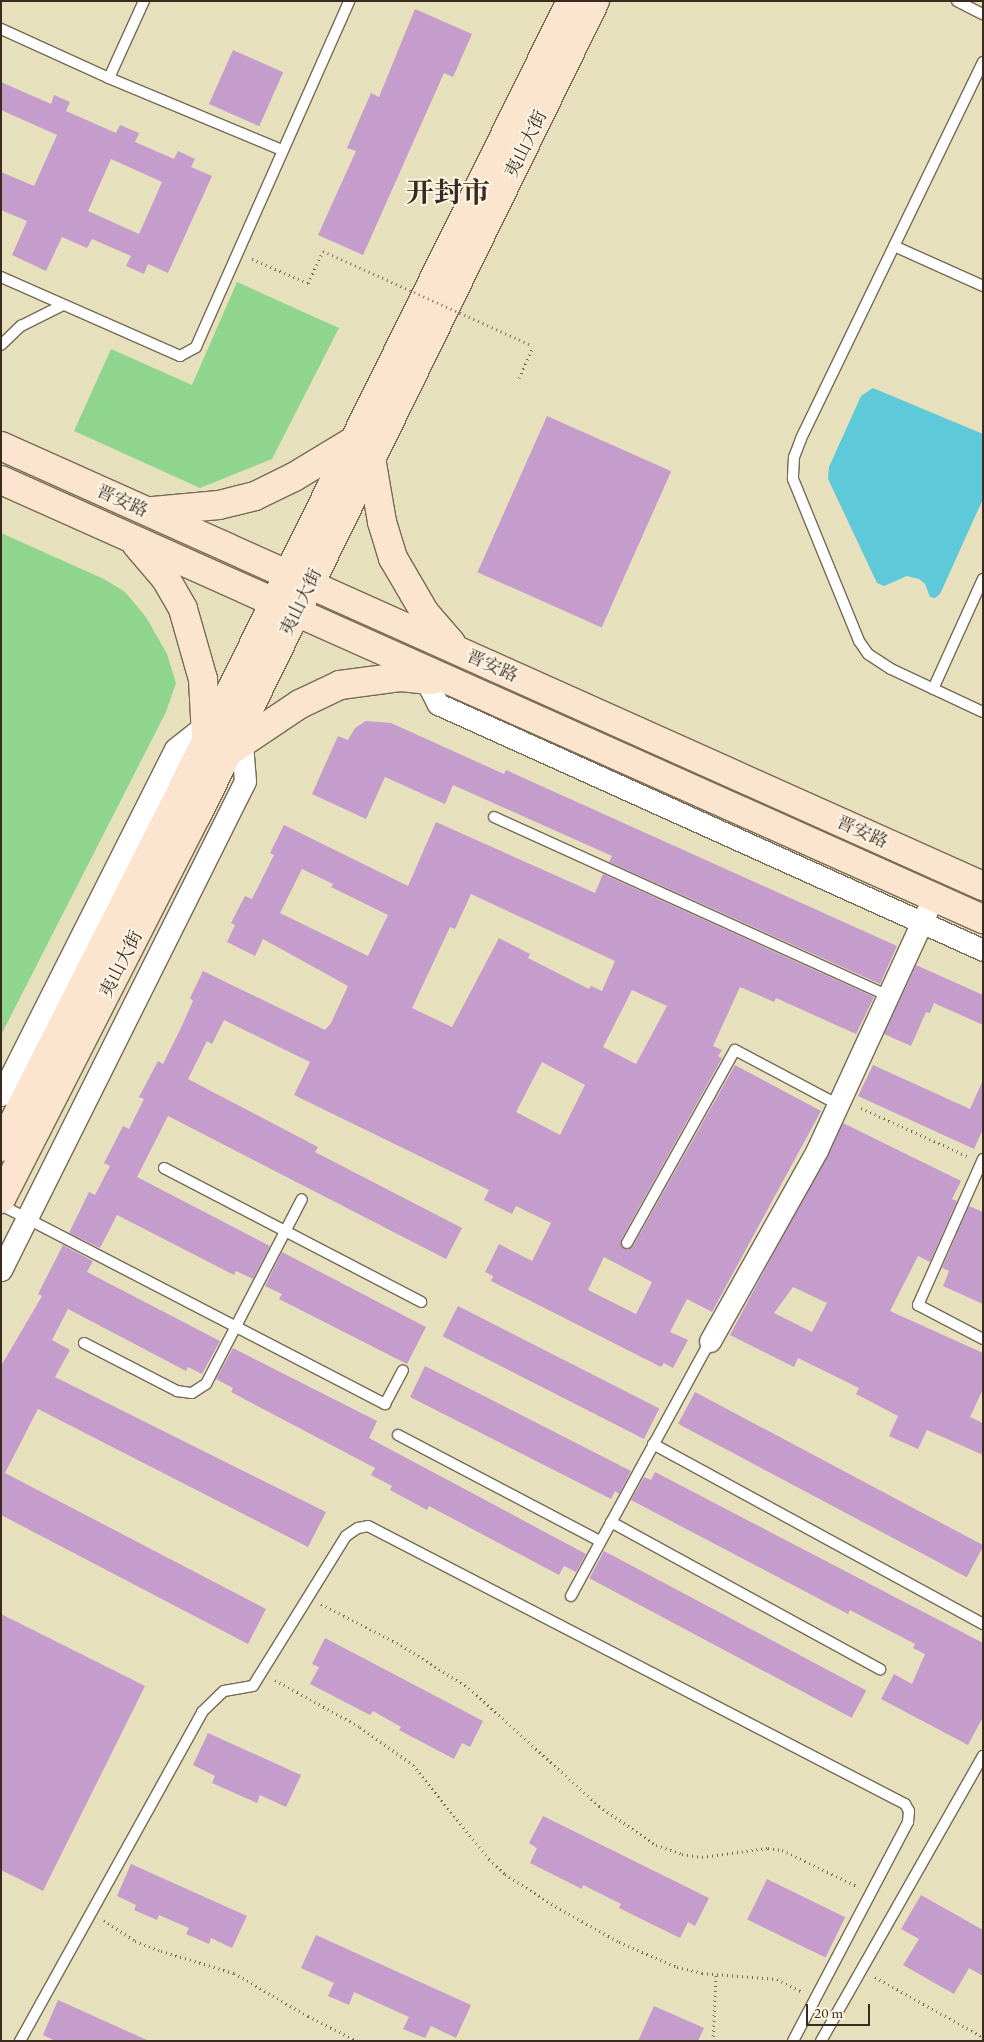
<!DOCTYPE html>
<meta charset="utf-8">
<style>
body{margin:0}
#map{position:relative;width:984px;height:2042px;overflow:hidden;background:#e7e0bd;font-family:"EB Garamond","Noto Serif SC",serif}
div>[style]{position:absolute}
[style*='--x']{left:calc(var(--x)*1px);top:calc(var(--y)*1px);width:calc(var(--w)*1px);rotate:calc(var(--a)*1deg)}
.green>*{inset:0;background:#90d58e}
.water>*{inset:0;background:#5ec9d8}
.building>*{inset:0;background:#c59dcd;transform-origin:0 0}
.path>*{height:3px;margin-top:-1.5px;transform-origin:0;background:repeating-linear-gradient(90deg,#776a56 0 1px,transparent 0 5px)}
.roads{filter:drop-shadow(1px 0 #776a56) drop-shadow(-1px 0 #776a56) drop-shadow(0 1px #776a56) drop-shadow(0 -1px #776a56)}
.service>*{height:10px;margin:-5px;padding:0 5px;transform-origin:5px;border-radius:5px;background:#fff}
.minor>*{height:21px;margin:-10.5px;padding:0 10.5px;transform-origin:10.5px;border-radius:10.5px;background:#fff}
.secondary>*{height:28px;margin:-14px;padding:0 14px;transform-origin:14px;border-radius:14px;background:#fbe5cf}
.path-bridge>*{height:3px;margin-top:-1.5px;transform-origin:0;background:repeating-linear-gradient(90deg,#776a56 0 1px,transparent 0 5px)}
span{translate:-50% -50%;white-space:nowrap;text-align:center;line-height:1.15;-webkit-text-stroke:4px #fcf5e5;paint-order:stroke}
.street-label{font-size:18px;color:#3b2a1e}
.town-label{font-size:28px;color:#3b2a1e;font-weight:700}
.frame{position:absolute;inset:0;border:2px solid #3b2a1e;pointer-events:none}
.scale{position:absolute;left:806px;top:2004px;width:64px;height:22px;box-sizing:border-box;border:2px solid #3b2a1e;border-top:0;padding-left:6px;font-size:15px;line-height:18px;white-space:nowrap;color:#3b2a1e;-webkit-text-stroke:4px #fcf5e5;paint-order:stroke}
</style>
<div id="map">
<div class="green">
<i style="clip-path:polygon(237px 282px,339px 328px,272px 459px,200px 488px,74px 431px,111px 349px,192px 385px)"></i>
<i style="clip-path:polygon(1px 533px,104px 579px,125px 592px,146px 617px,167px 654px,176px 683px,166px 712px,1px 1035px)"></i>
</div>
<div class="water">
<i style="clip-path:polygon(873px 388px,983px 434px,983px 499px,940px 594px,935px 598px,930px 597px,925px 584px,919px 579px,907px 576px,884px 586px,877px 583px,828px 479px,829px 467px,861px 396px)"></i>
</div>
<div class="building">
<i style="clip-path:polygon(415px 9px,472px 34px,453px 77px,444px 73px,363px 255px,318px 235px,356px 151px,347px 148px,371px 93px,379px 97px)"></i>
<i style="left:233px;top:50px;width:55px;height:59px;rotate:24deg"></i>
<i style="clip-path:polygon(evenodd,1px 82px,51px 104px,54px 95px,70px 102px,66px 111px,116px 133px,120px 125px,139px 133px,135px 142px,174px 159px,178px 151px,195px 159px,191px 167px,212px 176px,168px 273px,148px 264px,144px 274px,126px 266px,131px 256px,92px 239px,87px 248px,62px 237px,46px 271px,12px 255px,27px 221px,1px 210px,1px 172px,34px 186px,57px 135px,1px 110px,1px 82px,111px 159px,162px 182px,139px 234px,88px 211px,111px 159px)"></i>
<i style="left:547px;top:416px;width:136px;height:171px;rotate:24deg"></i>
<i style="clip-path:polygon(366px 721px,391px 723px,504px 774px,506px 770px,897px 946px,880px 984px,609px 862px,612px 856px,453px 785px,445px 804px,385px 777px,366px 819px,312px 794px,338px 736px,348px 740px,355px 728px)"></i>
<i style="clip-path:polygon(evenodd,436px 822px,595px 893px,603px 874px,874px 997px,856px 1034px,776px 998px,774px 1002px,740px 987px,713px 1046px,722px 1050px,718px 1056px,722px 1058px,621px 1240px,621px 1247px,628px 1250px,633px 1246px,735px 1065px,821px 1111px,712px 1312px,687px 1299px,670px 1332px,688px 1340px,673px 1368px,664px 1363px,661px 1367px,491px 1281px,493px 1276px,485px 1272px,499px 1244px,532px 1261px,551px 1223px,516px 1206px,512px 1214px,484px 1200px,489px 1190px,294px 1095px,310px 1062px,224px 1020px,212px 1044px,207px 1041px,188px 1079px,318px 1147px,315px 1152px,462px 1228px,446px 1259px,168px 1116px,137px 1177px,270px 1246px,253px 1279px,236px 1271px,234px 1275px,117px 1215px,100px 1248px,69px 1233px,89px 1192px,95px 1195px,110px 1166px,104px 1163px,123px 1126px,129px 1129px,144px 1099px,139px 1097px,158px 1061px,163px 1064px,181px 1028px,193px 1001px,190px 998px,203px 971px,325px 1030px,331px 1023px,348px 986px,263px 939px,255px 956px,227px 942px,235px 925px,231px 923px,245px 896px,252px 899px,274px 855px,270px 853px,284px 825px,408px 886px,436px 822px,302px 869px,333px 884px,331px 887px,388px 915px,368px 956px,280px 913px,302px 869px,436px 822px,471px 894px,615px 961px,602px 991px,591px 986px,589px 989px,528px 958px,530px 954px,499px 938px,452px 1027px,412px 1008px,450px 927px,455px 929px,471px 894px,436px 822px,632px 990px,667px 1006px,636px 1064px,603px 1047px,632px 990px,436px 822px,542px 1062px,585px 1085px,560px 1135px,516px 1112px,542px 1062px,436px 822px,604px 1257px,652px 1282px,636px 1314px,588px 1290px,604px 1257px)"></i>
<i style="clip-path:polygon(916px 965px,983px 995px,983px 1025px,934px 1003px,930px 1013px,926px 1012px,911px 1046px,884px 1034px)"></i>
<i style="clip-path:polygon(873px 1065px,970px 1109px,983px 1080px,983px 1129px,974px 1149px,858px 1096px)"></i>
<i style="clip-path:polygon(evenodd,843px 1123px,961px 1181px,952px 1199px,957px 1201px,930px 1262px,918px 1256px,890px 1311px,983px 1353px,983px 1389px,970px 1417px,983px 1423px,983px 1455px,927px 1430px,918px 1449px,889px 1436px,898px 1416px,856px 1394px,859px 1388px,798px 1358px,794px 1367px,730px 1335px,843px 1123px,793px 1287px,827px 1303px,812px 1332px,774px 1313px,793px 1287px)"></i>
<i style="clip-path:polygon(969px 1206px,983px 1212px,983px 1304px,943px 1286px,949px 1271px,942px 1268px)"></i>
<i style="clip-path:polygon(63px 1245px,93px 1261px,87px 1272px,220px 1341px,202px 1374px,188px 1367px,186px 1371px,68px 1309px,52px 1340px,70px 1350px,55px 1377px,326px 1512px,308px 1547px,38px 1409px,5px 1473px,266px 1609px,248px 1644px,1px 1515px,1px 1366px,42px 1296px,38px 1294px)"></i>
<i style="clip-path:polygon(282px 1252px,426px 1327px,407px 1364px,279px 1299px,282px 1294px,265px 1286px)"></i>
<i style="left:458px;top:1306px;width:226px;height:34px;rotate:27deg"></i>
<i style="clip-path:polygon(233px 1348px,377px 1421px,369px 1438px,586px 1554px,576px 1572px,564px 1566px,559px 1575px,429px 1506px,427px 1510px,390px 1490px,392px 1486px,371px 1475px,375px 1468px,231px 1392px,233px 1388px,216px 1379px)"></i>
<i style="clip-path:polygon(425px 1366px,631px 1471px,619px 1494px,615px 1491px,611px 1499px,410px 1397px)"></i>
<i style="left:695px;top:1392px;width:327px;height:36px;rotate:28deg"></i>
<i style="clip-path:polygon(655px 1472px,983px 1643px,983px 1717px,968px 1745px,881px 1699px,894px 1674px,912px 1684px,925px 1654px,913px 1648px,915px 1644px,850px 1610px,848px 1614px,631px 1500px,644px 1477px,651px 1480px)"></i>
<i style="left:604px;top:1551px;width:297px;height:31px;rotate:28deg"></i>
<i style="clip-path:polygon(1px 1614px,145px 1686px,43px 1891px,1px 1870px)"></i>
<i style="clip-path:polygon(325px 1638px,483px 1721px,470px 1747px,462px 1743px,454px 1759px,399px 1730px,401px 1727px,373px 1711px,370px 1715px,310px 1684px,319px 1667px,312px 1664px)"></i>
<i style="clip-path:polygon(208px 1733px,301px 1775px,286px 1807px,260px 1795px,257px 1803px,212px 1783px,215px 1776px,193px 1765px)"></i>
<i style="clip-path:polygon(543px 1816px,709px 1898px,695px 1926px,688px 1922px,680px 1938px,619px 1908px,621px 1904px,583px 1885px,582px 1889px,530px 1863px,537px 1848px,529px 1843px)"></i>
<i style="clip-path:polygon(131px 1864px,247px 1916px,232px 1948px,211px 1938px,209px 1944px,186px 1934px,189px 1928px,159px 1915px,157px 1920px,134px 1910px,136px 1905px,117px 1896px)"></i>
<i style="left:767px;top:1879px;width:87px;height:45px;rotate:26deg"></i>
<i style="clip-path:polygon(921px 1895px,983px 1930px,983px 1976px,969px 1968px,954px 1994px,903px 1965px,919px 1939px,901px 1929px)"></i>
<i style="clip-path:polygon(316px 1935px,471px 2005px,456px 2038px,431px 2026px,425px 2038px,403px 2029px,409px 2017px,354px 1992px,349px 2005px,328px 1996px,334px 1983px,301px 1968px)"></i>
<i style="clip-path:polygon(58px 2000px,149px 2041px,55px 2041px,43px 2035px)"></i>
<i style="clip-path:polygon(654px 2006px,704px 2028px,698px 2041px,638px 2041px)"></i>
</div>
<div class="path">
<i style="--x:252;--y:259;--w:61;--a:23.2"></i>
<i style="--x:308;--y:283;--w:35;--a:-65"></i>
<i style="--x:519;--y:378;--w:35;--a:-66"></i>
<i style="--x:861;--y:1108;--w:116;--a:24.4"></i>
<i style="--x:321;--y:1604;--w:90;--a:27.1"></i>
<i style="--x:401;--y:1645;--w:80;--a:32.3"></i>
<i style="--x:469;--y:1688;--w:176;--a:42.2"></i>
<i style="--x:599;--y:1806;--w:69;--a:34.4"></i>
<i style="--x:656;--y:1845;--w:28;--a:19"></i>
<i style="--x:682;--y:1854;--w:20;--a:9"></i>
<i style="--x:702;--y:1857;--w:67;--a:-7.8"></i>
<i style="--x:768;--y:1848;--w:14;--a:8"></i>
<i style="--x:782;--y:1850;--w:85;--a:25.7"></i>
<i style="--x:275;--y:1680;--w:97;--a:28.9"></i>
<i style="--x:360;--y:1727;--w:65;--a:35.6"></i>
<i style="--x:413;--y:1765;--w:121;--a:51"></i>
<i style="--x:489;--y:1859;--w:22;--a:43"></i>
<i style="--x:505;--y:1874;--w:65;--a:32.5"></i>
<i style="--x:560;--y:1909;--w:68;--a:29.2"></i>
<i style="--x:619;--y:1942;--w:63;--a:23.3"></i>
<i style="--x:677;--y:1967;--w:26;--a:13"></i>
<i style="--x:702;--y:1973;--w:75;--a:4.6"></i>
<i style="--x:777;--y:1979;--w:29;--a:27"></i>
<i style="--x:104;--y:1920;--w:37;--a:34"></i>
<i style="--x:135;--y:1941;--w:28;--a:21"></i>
<i style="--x:161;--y:1951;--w:76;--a:16.8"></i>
<i style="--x:234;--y:1973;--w:86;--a:30.2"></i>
<i style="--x:308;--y:2016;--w:55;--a:27"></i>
<i style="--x:875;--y:1977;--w:124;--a:29.1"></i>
<i style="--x:713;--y:2041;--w:66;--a:-87.4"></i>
</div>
<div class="roads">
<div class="service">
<i style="--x:957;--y:1;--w:29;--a:27"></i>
<i style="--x:1;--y:29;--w:119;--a:24.4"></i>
<i style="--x:109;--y:78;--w:187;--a:22.6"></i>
<i style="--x:983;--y:62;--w:419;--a:115.8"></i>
<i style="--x:801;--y:439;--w:19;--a:111"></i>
<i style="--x:794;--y:457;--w:22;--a:93"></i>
<i style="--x:793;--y:479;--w:175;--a:67.8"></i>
<i style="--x:859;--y:641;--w:16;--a:55"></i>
<i style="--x:868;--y:654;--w:27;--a:33"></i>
<i style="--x:891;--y:669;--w:102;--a:25.1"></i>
<i style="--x:109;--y:78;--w:85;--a:-65.6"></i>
<i style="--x:894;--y:246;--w:98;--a:24.2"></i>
<i style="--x:1;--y:277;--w:196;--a:23.8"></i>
<i style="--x:180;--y:356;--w:18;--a:-29"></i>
<i style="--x:196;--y:347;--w:378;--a:-66.1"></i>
<i style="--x:1;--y:345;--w:28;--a:-44"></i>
<i style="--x:21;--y:326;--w:47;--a:-26.6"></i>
<i style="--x:933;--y:689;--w:121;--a:-65.6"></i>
<i style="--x:494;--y:817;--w:434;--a:24.4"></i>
<i style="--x:983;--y:1159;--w:160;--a:114"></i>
<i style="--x:918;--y:1305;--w:73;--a:27.6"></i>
<i style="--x:164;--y:1168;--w:290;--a:27.5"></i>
<i style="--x:1;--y:1205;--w:433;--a:27.4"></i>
<i style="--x:385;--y:1404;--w:38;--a:-62"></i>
<i style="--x:627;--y:1243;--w:221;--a:-60.8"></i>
<i style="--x:735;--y:1050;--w:118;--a:27.9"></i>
<i style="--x:84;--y:1343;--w:105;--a:27.3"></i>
<i style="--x:177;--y:1391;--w:15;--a:8"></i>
<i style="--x:192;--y:1393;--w:17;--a:-33"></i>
<i style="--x:206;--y:1384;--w:208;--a:-62.6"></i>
<i style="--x:398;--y:1435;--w:228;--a:27.7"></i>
<i style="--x:653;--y:1444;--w:376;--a:28.6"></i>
<i style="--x:611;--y:1522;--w:307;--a:28.7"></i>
<i style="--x:571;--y:1596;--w:290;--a:-61.4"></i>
<i style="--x:20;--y:2041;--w:376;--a:-61"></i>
<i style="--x:202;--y:1712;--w:30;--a:-44"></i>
<i style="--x:224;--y:1691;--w:29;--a:-10"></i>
<i style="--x:253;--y:1686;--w:176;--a:-58.2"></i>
<i style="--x:346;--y:1536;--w:14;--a:-34"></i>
<i style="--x:358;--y:1528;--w:10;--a:-11"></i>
<i style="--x:368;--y:1526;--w:605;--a:27.37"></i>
<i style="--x:905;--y:1804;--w:8;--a:60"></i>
<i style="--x:909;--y:1811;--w:11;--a:95"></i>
<i style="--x:908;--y:1822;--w:247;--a:117.7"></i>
<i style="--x:821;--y:2041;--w:328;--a:-60.4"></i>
</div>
<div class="minor">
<i style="--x:420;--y:669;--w:39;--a:63"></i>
<i style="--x:438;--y:704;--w:598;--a:24.29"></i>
<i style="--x:1;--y:1095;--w:387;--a:-63.3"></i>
<i style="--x:175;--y:749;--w:50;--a:-38.5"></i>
<i style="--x:1;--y:1270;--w:546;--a:-63.48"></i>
<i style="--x:245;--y:781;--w:51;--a:-94.5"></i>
<i style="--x:710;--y:1341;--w:219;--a:-60.7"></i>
<i style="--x:817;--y:1150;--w:263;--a:-65.3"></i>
</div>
<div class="secondary">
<i style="--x:1;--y:446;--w:1076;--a:24.14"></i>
<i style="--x:371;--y:458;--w:65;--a:80.2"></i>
<i style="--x:382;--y:522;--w:38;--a:73"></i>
<i style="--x:393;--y:558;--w:64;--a:59.8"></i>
<i style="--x:425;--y:613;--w:40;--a:49"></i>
<i style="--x:1;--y:480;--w:1076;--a:24.09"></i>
<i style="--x:153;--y:511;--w:66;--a:-5.2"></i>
<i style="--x:219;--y:505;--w:37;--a:-14"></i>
<i style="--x:255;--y:496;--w:43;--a:-26"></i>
<i style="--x:294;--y:477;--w:71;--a:-31.2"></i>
<i style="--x:137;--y:545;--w:45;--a:49.5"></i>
<i style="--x:166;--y:579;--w:34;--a:60"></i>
<i style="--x:183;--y:609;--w:73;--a:74.1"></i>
<i style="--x:203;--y:679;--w:57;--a:87"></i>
<i style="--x:227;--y:753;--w:88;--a:-33.9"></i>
<i style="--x:300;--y:704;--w:44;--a:-25.4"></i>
<i style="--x:340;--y:685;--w:62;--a:-7.5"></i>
<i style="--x:401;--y:677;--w:31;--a:6"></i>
<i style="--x:1;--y:1147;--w:385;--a:-63.1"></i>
<i style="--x:175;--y:804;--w:895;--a:-63.75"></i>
<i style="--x:1;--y:1199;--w:431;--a:-63"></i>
<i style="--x:197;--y:815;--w:906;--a:-63.94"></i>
</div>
</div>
<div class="path-bridge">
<i style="--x:323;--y:251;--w:230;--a:24.3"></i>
</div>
<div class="street-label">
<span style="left:526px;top:144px;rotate:-64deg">夷山大街</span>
<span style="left:122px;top:501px;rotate:24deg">晋安路</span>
<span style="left:301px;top:602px;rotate:-64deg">夷山大街</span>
<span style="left:492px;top:666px;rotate:24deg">晋安路</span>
<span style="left:862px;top:832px;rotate:24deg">晋安路</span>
<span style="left:121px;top:964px;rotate:-63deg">夷山大街</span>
</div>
<div class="town-label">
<span style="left:448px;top:192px">开封市</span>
</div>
<div class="frame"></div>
<div class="scale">20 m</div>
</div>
